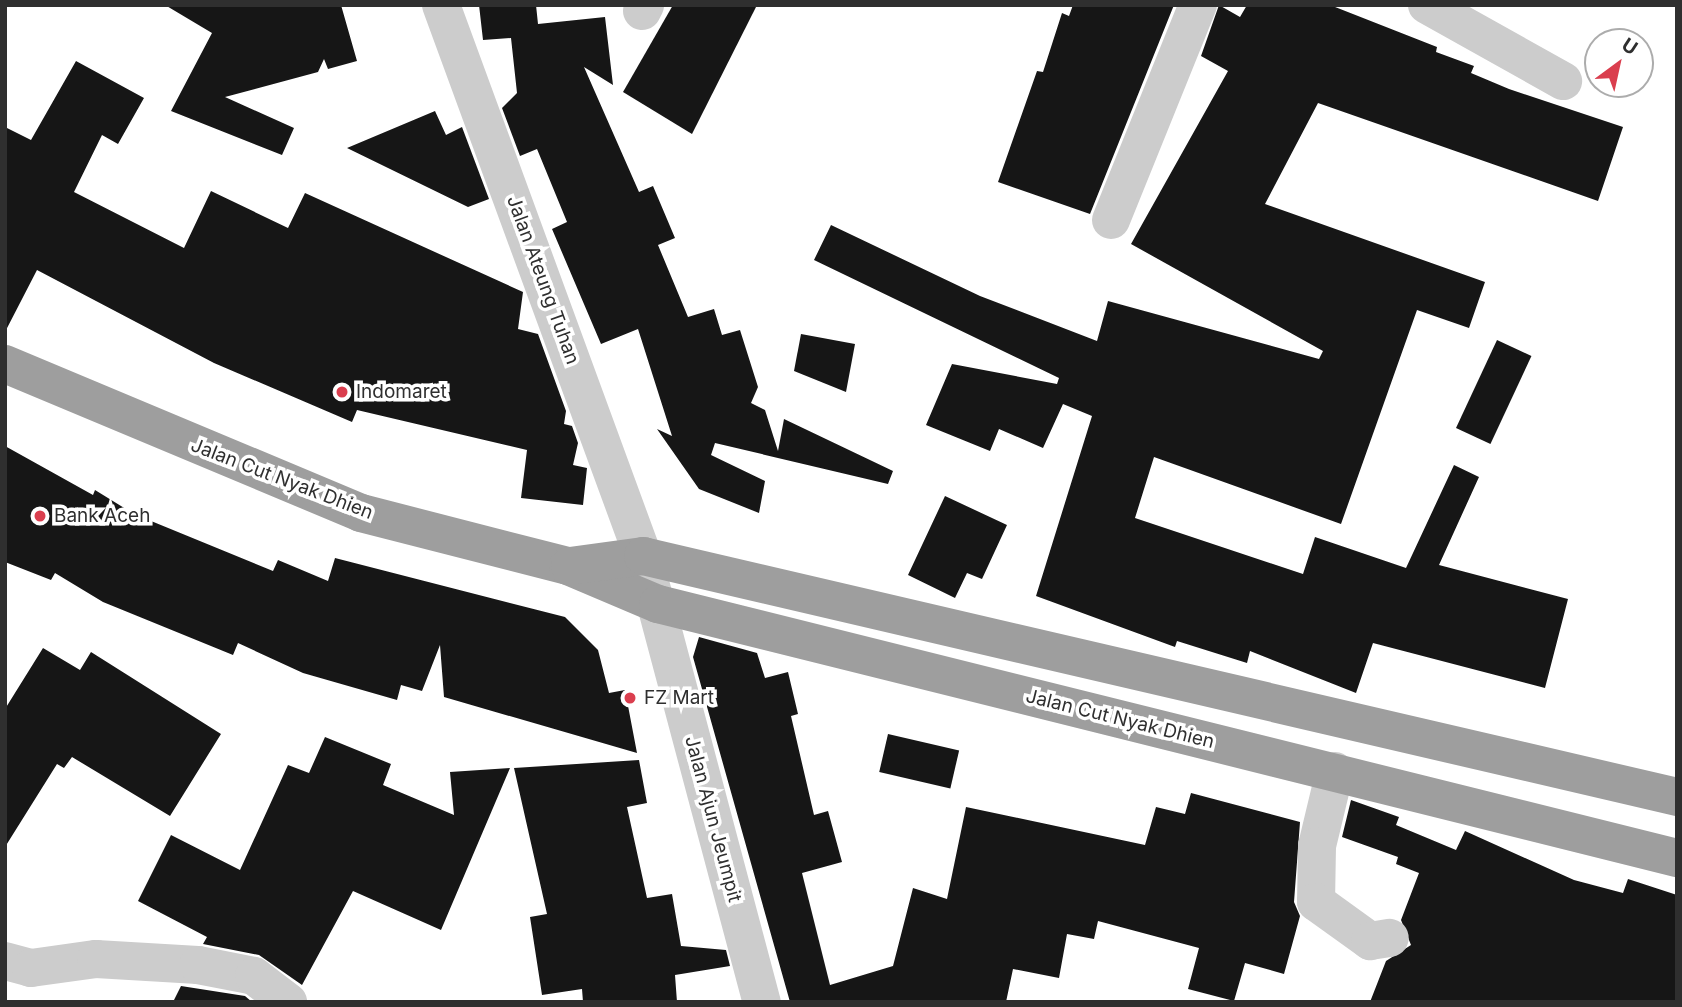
<!DOCTYPE html>
<style>
body{margin:0}
#map{position:relative;width:1682px;height:1007px;overflow:hidden;background:#fff;font-family:Inter,sans-serif}
div>[style]{position:absolute}
[style*='--x']{left:calc(var(--x)*1px);top:calc(var(--y)*1px);width:calc(var(--w)*1px);rotate:calc(var(--a)*1deg)}
.building>*{inset:0;background:#161616;transform-origin:0 0}
.minor>*{height:38px;margin:-19px;padding:0 19px;transform-origin:19px;border-radius:19px;background:#ccc}
.tertiary>*{height:38px;margin:-19px;padding:0 19px;transform-origin:19px;border-radius:19px;background:#ccc}
.trunk>*{height:38px;margin:-19px;padding:0 19px;transform-origin:19px;border-radius:19px;background:#9e9e9e}
.dots>*{width:19px;height:19px;translate:-50% -50%;box-sizing:border-box;border:4px solid #fff;border-radius:50%}
span{translate:-50% -50%;white-space:nowrap;text-align:center;line-height:1.15;-webkit-text-stroke:7px #fff;paint-order:stroke}
.street-label{font-size:19px;color:#2f2f2f}
.poi-label{font-size:19px;color:#2f2f2f}
.left{translate:0 -50%;text-align:left}
.frame{position:absolute;inset:0;border:7px solid #2f2f2f;pointer-events:none}
.north{position:absolute;left:1584px;top:28px;width:70px;height:70px;box-sizing:border-box;background:#fff;border:2px solid #acacac;border-radius:50%;rotate:33deg;font-size:19px;font-weight:700;line-height:28px;text-align:center;color:#2f2f2f}
.north::after{content:'';display:block;margin:auto;width:24px;height:32px;background:#da3e4e;clip-path:polygon(50% 0,100% 100%,50% 72%,0 100%)}
</style>
<div id="map">
<div class="building">
<i style="clip-path:polygon(165px 5px,341px 5px,357px 61px,328px 69px,324px 59px,318px 72px,225px 97px,294px 128px,282px 155px,171px 111px,212px 33px)"></i>
<i style="clip-path:polygon(479px 5px,536px 5px,538px 24px,605px 17px,613px 85px,584px 67px,639px 192px,653px 186px,675px 238px,658px 245px,688px 317px,714px 309px,722px 335px,740px 330px,758px 387px,751px 403px,765px 410px,778px 451px,784px 419px,893px 471px,888px 484px,715px 443px,711px 455px,765px 481px,759px 513px,699px 489px,657px 429px,672px 436px,638px 329px,601px 344px,552px 229px,567px 222px,537px 149px,520px 156px,502px 108px,517px 93px,511px 38px,483px 40px)"></i>
<i style="clip-path:polygon(673px 5px,757px 5px,692px 134px,623px 92px)"></i>
<i style="clip-path:polygon(1073px 5px,1174px 5px,1090px 214px,998px 182px,1037px 71px,1043px 72px,1062px 13px,1069px 16px)"></i>
<i style="clip-path:polygon(1219px 5px,1240px 17px,1247px 5px,1330px 5px,1437px 47px,1436px 52px,1474px 66px,1471px 73px,1509px 89px,1623px 127px,1598px 201px,1318px 103px,1265px 204px,1485px 282px,1469px 328px,1417px 310px,1341px 524px,1154px 457px,1135px 518px,1303px 574px,1315px 537px,1406px 568px,1454px 465px,1479px 477px,1439px 565px,1568px 599px,1545px 688px,1373px 643px,1356px 693px,1250px 651px,1247px 663px,1177px 641px,1175px 647px,1036px 596px,1092px 416px,1063px 404px,1043px 448px,999px 429px,990px 451px,926px 425px,952px 364px,1057px 384px,1059px 378px,814px 260px,831px 225px,980px 296px,1097px 341px,1108px 301px,1319px 359px,1323px 351px,1131px 244px,1228px 71px,1201px 56px)"></i>
<i style="clip-path:polygon(76px 61px,144px 98px,118px 144px,102px 135px,74px 192px,184px 248px,211px 191px,288px 228px,305px 193px,523px 292px,518px 329px,538px 334px,566px 411px,564px 424px,572px 426px,578px 443px,573px 465px,587px 468px,583px 505px,521px 498px,527px 450px,357px 410px,352px 422px,214px 363px,37px 270px,5px 332px,5px 127px,31px 140px)"></i>
<i style="clip-path:polygon(435px 111px,446px 135px,462px 127px,489px 199px,468px 207px,347px 148px)"></i>
<i style="clip-path:polygon(801px 334px,855px 344px,846px 392px,794px 371px)"></i>
<i style="left:1497px;top:340px;width:38px;height:97px;rotate:25deg"></i>
<i style="clip-path:polygon(5px 446px,93px 495px,95px 490px,134px 514px,273px 571px,278px 560px,328px 581px,335px 558px,565px 617px,598px 650px,609px 693px,625px 690px,637px 753px,444px 697px,440px 645px,422px 691px,401px 685px,397px 700px,303px 673px,238px 643px,233px 655px,103px 602px,55px 573px,51px 580px,5px 562px)"></i>
<i style="clip-path:polygon(945px 496px,1007px 525px,982px 579px,967px 573px,955px 598px,908px 575px)"></i>
<i style="clip-path:polygon(699px 637px,757px 653px,765px 678px,788px 672px,798px 714px,791px 716px,814px 815px,828px 811px,842px 862px,802px 873px,830px 985px,893px 966px,913px 888px,947px 899px,966px 807px,1145px 845px,1156px 807px,1185px 814px,1191px 793px,1300px 822px,1294px 902px,1300px 916px,1284px 974px,1245px 963px,1234px 1001px,1188px 989px,1199px 948px,1098px 921px,1094px 939px,1067px 934px,1059px 978px,1013px 969px,1006px 1002px,790px 1002px,693px 657px)"></i>
<i style="clip-path:polygon(43px 648px,80px 670px,91px 652px,221px 734px,170px 816px,72px 757px,64px 768px,57px 764px,5px 847px,5px 709px)"></i>
<i style="left:888px;top:734px;width:73px;height:39px;rotate:13deg"></i>
<i style="clip-path:polygon(325px 737px,391px 764px,383px 785px,454px 815px,450px 772px,510px 768px,441px 930px,353px 891px,302px 985px,259px 955px,203px 944px,207px 937px,138px 901px,171px 835px,240px 870px,288px 765px,309px 773px)"></i>
<i style="clip-path:polygon(639px 760px,647px 803px,627px 807px,647px 898px,672px 894px,681px 946px,726px 950px,730px 966px,675px 975px,677px 1002px,583px 1002px,582px 989px,542px 995px,530px 917px,547px 914px,514px 768px)"></i>
<i style="clip-path:polygon(1351px 800px,1399px 817px,1396px 825px,1456px 850px,1465px 831px,1574px 880px,1623px 893px,1628px 879px,1677px 895px,1677px 1002px,1370px 1002px,1386px 961px,1411px 945px,1401px 920px,1419px 873px,1396px 864px,1398px 857px,1342px 837px)"></i>
<i style="clip-path:polygon(181px 986px,245px 996px,252px 1002px,173px 1002px)"></i>
</div>
<div class="minor">
<i style="--x:1427;--y:5;--w:156;--a:29.2"></i>
<i style="--x:642;--y:11;--w:7;--a:-63"></i>
<i style="--x:1111;--y:220;--w:232;--a:-68"></i>
<i style="--x:1335;--y:771;--w:77;--a:103.5"></i>
<i style="--x:1317;--y:846;--w:56;--a:91"></i>
<i style="--x:1316;--y:902;--w:67;--a:35.8"></i>
<i style="--x:1370;--y:941;--w:20;--a:-9"></i>
<i style="--x:5;--y:961;--w:27;--a:15"></i>
<i style="--x:31;--y:968;--w:66;--a:-7.9"></i>
<i style="--x:96;--y:959;--w:102;--a:3.4"></i>
<i style="--x:198;--y:965;--w:57;--a:11.1"></i>
<i style="--x:254;--y:976;--w:43;--a:37.4"></i>
</div>
<div class="tertiary">
<i style="--x:441;--y:5;--w:587;--a:69.87"></i>
<i style="--x:643;--y:556;--w:462;--a:75.1"></i>
</div>
<div class="trunk">
<i style="--x:5;--y:364;--w:386;--a:22.7"></i>
<i style="--x:361;--y:513;--w:214;--a:14.4"></i>
<i style="--x:568;--y:566;--w:98;--a:22.9"></i>
<i style="--x:658;--y:604;--w:1050;--a:14"></i>
<i style="--x:570;--y:566;--w:74;--a:-7.8"></i>
<i style="--x:643;--y:556;--w:1062;--a:13.12"></i>
</div>
<div class="dots">
<i style="left:342px;top:392px;background:#da3e4e"></i>
<i style="left:40px;top:516px;background:#da3e4e"></i>
<i style="left:630px;top:698px;background:#da3e4e"></i>
</div>
<div class="street-label">
<span style="left:543px;top:280px;rotate:70deg">Jalan Ateung Tuhan</span>
<span style="left:282px;top:479px;rotate:21deg">Jalan Cut Nyak Dhien</span>
<span style="left:1120px;top:719px;rotate:14deg">Jalan Cut Nyak Dhien</span>
<span style="left:713px;top:819px;rotate:75deg">Jalan Ajun Jeumpit</span>
</div>
<div class="poi-label">
<span class="left" style="left:356px;top:392px">Indomaret</span>
<span class="left" style="left:54px;top:516px">Bank Aceh</span>
<span class="left" style="left:644px;top:698px">FZ Mart</span>
</div>
<div class="frame"></div>
<div class="north">U</div>
</div>
